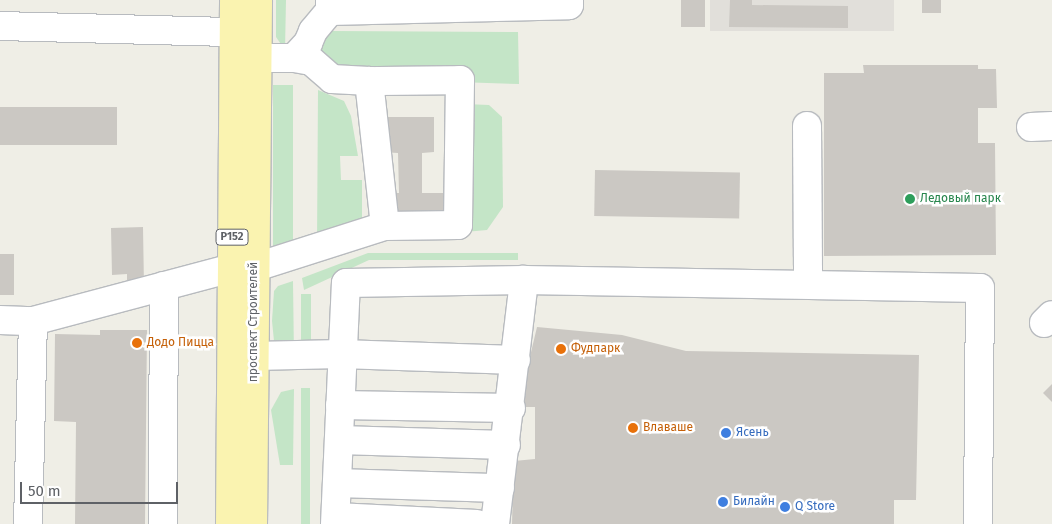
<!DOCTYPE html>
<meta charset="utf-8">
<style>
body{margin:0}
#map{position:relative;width:1052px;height:524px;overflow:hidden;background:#efeee6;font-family:"Fira Sans",sans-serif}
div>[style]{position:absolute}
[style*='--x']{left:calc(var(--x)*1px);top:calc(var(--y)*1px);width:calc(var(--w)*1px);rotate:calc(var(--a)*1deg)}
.industrial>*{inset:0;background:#e1dfda;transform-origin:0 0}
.green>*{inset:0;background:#c4e5c7;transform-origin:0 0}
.building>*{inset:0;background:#cbc8c3;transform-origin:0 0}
.roads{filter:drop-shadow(1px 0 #b8bbbf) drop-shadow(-1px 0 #b8bbbf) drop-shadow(0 1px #b8bbbf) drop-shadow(0 -1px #b8bbbf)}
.minor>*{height:28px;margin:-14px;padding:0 14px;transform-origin:14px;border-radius:14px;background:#fff}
.major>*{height:28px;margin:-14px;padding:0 14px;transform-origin:14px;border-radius:14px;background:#faf3b0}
.dots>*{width:14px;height:14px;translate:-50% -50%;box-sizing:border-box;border:2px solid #fff;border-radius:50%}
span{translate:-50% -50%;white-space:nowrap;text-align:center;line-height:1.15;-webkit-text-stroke:5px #fff;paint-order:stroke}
.shield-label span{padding:1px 4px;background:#fff;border:1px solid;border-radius:4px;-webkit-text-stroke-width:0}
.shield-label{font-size:11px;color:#5e6166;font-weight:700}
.leisure-label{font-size:12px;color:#27864d}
.left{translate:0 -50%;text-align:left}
.street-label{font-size:12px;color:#5e6166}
.food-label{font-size:12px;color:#c56008}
.shop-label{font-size:12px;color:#366cbe}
.scale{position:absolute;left:20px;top:482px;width:158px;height:22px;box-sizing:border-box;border:2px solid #5e6166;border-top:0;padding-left:6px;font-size:15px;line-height:18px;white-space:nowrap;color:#5e6166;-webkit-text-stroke:4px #fff;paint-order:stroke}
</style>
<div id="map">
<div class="industrial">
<i style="left:710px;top:0;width:184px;height:31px"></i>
</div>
<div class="green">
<i style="clip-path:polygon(276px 0,286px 0,285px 50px,276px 37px)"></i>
<i style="clip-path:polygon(332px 31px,518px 32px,519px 84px,337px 78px,312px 43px)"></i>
<i style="left:273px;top:85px;width:20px;height:169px"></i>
<i style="clip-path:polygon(318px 90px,344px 101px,351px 116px,358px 156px,340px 156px,341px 180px,362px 180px,362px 218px,346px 233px,317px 244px)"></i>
<i style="clip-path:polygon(465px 104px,489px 105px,502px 117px,503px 207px,487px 230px,465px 232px)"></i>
<i style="clip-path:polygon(368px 253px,518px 253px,518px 260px,369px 260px,304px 290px,302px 278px)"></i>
<i style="clip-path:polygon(293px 281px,294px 358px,278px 349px,274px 341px,272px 321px,274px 291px,278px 286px)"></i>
<i style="left:301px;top:294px;width:10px;height:64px"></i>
<i style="left:301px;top:388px;width:9px;height:136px"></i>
<i style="clip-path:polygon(294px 389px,293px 465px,280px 465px,271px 410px,281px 392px)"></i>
</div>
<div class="building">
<i style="left:681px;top:0;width:24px;height:27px"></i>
<i style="clip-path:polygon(730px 0,752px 0,752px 5px,848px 6px,848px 28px,729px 27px)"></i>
<i style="left:922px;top:0;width:19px;height:13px"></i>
<i style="clip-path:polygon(863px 65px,978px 65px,978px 69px,996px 69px,997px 108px,978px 108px,978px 143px,995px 143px,996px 255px,824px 256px,824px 73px,864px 73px)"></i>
<i style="left:117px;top:107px;width:38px;height:117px;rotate:90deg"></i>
<i style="clip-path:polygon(381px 117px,434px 117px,434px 152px,422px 153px,422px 193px,445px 193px,445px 219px,374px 219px,374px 193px,399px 193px,398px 153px,381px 152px)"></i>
<i style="left:595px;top:170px;width:145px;height:46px;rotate:1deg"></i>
<i style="clip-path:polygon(143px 227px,144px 286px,127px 287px,127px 274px,112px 275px,111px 228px)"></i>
<i style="left:0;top:254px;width:14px;height:41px"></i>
<i style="clip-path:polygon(537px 327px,622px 335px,686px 351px,919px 355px,916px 500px,894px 500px,894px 524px,512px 524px,513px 486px,507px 483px,514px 461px,535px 459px,535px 407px,518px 407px)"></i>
<i style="clip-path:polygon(100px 330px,147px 330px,145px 524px,75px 524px,76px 422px,54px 421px,55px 334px,100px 335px)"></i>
<i style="clip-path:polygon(1052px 384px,1052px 402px,1043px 393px)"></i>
</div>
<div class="roads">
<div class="minor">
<i style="--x:330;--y:11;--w:239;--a:-1.4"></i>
<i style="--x:569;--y:5;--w:5;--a:-90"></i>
<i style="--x:0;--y:26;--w:233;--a:1.5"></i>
<i style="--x:294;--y:58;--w:21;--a:-47"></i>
<i style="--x:308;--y:43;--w:13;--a:-67"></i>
<i style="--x:313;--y:31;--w:26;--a:-50"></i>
<i style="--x:330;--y:11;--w:11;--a:-90"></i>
<i style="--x:369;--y:81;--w:91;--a:-0.6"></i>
<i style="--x:460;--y:80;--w:145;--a:90.8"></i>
<i style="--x:458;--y:225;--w:73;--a:179.2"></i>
<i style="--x:807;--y:126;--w:158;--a:89.6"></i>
<i style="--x:1031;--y:127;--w:21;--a:-3"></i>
<i style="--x:253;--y:268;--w:139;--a:-17.7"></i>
<i style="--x:385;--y:226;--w:146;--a:-96.3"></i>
<i style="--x:369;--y:81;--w:37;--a:-177"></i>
<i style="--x:332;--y:79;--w:28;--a:-139"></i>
<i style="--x:311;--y:61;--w:17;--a:-170"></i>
<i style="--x:294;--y:58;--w:37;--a:180"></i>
<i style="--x:0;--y:320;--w:33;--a:2"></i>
<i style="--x:33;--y:321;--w:206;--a:-14.9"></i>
<i style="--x:1044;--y:323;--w:11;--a:-45"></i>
<i style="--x:254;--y:356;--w:87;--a:-1.3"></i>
<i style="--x:341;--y:354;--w:175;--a:2"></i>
<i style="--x:340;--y:405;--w:171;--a:1"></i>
<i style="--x:339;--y:440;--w:167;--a:1.7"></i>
<i style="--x:337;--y:483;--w:163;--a:1.8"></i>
<i style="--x:336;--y:517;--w:141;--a:2.8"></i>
<i style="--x:28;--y:524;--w:203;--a:-88.6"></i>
<i style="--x:163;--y:524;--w:238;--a:-89.8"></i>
<i style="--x:335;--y:524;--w:241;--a:-87.4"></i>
<i style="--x:346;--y:283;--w:178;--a:-1"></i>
<i style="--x:524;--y:280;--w:456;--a:1"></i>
<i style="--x:980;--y:288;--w:236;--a:90.5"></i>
<i style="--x:495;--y:524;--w:246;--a:-83.2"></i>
</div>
<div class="major">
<i style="--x:230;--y:524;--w:524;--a:-89.56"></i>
<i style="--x:253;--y:524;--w:524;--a:-89.45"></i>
</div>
</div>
<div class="dots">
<i style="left:910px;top:199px;background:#2e9e5b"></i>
<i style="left:137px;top:343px;background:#e8710a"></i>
<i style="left:561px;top:349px;background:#e8710a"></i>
<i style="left:633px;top:428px;background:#e8710a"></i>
<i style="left:726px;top:433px;background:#3f7fe0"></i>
<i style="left:723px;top:502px;background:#3f7fe0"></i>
<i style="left:785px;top:507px;background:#3f7fe0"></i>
</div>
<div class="shield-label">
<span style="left:232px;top:237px">Р152</span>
</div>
<div class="leisure-label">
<span class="left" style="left:920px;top:199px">Ледовый парк</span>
</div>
<div class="street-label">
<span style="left:254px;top:322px;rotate:-90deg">проспект Строителей</span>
</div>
<div class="food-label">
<span class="left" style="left:147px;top:343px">Додо Пицца</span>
<span class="left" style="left:571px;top:349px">Фудпарк</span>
<span class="left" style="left:643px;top:428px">Влаваше</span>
</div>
<div class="shop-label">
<span class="left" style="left:736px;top:433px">Ясень</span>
<span class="left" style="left:733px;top:502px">Билайн</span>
<span class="left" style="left:795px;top:507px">Q Store</span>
</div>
<div class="scale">50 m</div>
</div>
